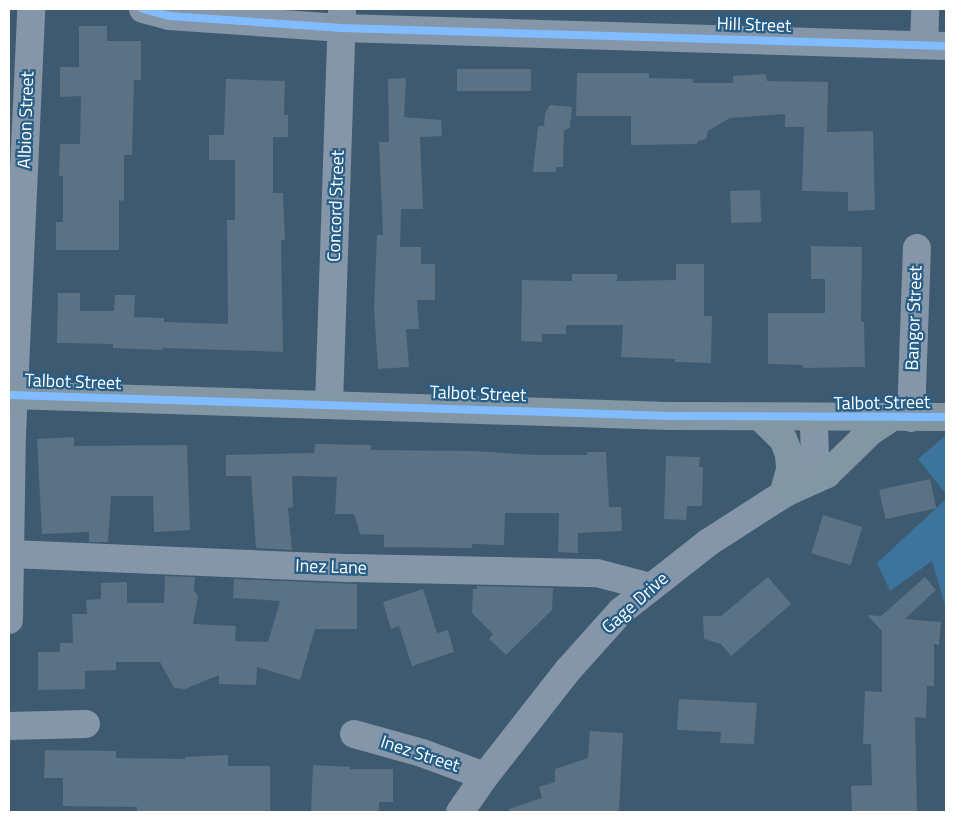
<!DOCTYPE html>
<style>
body{margin:0}
#map{position:relative;width:955px;height:821px;overflow:hidden;background:#3d5a71;font-family:"Titillium Web",sans-serif}
div>[style]{position:absolute}
[style*='--x']{left:calc(var(--x)*1px);top:calc(var(--y)*1px);width:calc(var(--w)*1px);rotate:calc(var(--a)*1deg)}
.green>*{inset:0;background:#3c749d}
.building>*{inset:0;background:#5a7284;transform-origin:0 0}
.minor>*{height:28px;margin:-14px;padding:0 14px;transform-origin:14px;border-radius:14px;background:#8496a7}
.major>*{height:28px;margin:-14px;padding:0 14px;transform-origin:14px;border-radius:14px;background:#8396a4}
.cycleway>*{height:8px;margin:-4px;padding:0 4px;transform-origin:4px;border-radius:4px;background:#80bcff}
span{translate:-50% -50%;white-space:nowrap;text-align:center;line-height:1.15;-webkit-text-stroke:4.5px #275e87;paint-order:stroke}
.street-label{font-size:18px;color:#fff}
.frame{position:absolute;inset:0;border:10px solid #fff;pointer-events:none}
</style>
<div id="map">
<div class="green">
<i style="clip-path:polygon(944px 437px,946px 439px,946px 494px,918px 459px)"></i>
<i style="clip-path:polygon(946px 499px,946px 608px,932px 561px,890px 591px,877px 563px)"></i>
</div>
<div class="building">
<i style="clip-path:polygon(79px 26px,107px 26px,107px 41px,141px 41px,141px 80px,134px 80px,132px 155px,124px 155px,124px 201px,119px 200px,119px 250px,56px 250px,56px 222px,63px 222px,63px 176px,59px 176px,60px 144px,80px 144px,81px 96px,60px 97px,60px 67px,79px 67px)"></i>
<i style="left:531px;top:69px;width:22px;height:74px;rotate:90deg"></i>
<i style="clip-path:polygon(577px 73px,649px 73px,649px 78px,693px 79px,693px 83px,733px 83px,733px 76px,766px 74px,767px 81px,828px 82px,827px 132px,873px 131px,875px 210px,848px 211px,848px 192px,802px 191px,804px 127px,785px 127px,785px 114px,730px 118px,708px 131px,706px 139px,698px 141px,697px 144px,631px 145px,631px 116px,576px 116px)"></i>
<i style="clip-path:polygon(406px 78px,404px 117px,441px 120px,442px 136px,420px 137px,423px 209px,401px 209px,400px 247px,421px 247px,421px 264px,435px 264px,435px 300px,417px 300px,419px 329px,406px 329px,409px 367px,378px 369px,374px 309px,377px 235px,383px 235px,379px 142px,389px 142px,388px 79px)"></i>
<i style="clip-path:polygon(226px 79px,285px 81px,284px 115px,288px 115px,288px 137px,273px 137px,273px 193px,283px 193px,285px 240px,281px 240px,283px 352px,163px 348px,163px 350px,113px 348px,113px 344px,57px 343px,58px 293px,80px 293px,80px 311px,114px 311px,115px 295px,135px 295px,134px 317px,164px 318px,164px 322px,228px 324px,227px 220px,235px 220px,235px 160px,209px 160px,209px 135px,224px 135px)"></i>
<i style="clip-path:polygon(550px 105px,572px 107px,570px 128px,564px 130px,563px 167px,557px 167px,555px 172px,533px 172px,538px 126px,544px 126px,545px 113px)"></i>
<i style="left:760px;top:190px;width:32px;height:30px;rotate:88deg"></i>
<i style="clip-path:polygon(811px 246px,862px 247px,861px 322px,864px 322px,865px 367px,803px 368px,803px 365px,768px 364px,768px 313px,825px 313px,825px 279px,811px 279px)"></i>
<i style="clip-path:polygon(676px 264px,704px 264px,704px 316px,712px 316px,711px 363px,675px 362px,675px 359px,621px 357px,623px 325px,566px 325px,566px 334px,542px 334px,542px 342px,521px 341px,522px 280px,572px 281px,572px 274px,617px 274px,617px 281px,676px 280px)"></i>
<i style="clip-path:polygon(74px 437px,74px 446px,187px 445px,190px 530px,154px 532px,153px 496px,111px 496px,108px 542px,89px 542px,89px 532px,42px 534px,37px 439px)"></i>
<i style="clip-path:polygon(315px 444px,371px 445px,371px 450px,473px 451px,536px 455px,587px 455px,587px 452px,606px 452px,609px 507px,621px 507px,622px 531px,578px 533px,578px 553px,558px 552px,559px 513px,505px 513px,504px 545px,472px 544px,472px 548px,384px 547px,384px 535px,360px 534px,354px 514px,335px 514px,337px 477px,292px 476px,293px 507px,288px 508px,292px 550px,256px 548px,251px 476px,226px 476px,226px 455px,314px 453px)"></i>
<i style="clip-path:polygon(666px 456px,700px 457px,699px 467px,703px 467px,702px 506px,687px 506px,686px 520px,664px 519px)"></i>
<i style="left:930px;top:479px;width:30px;height:52px;rotate:78deg"></i>
<i style="left:823px;top:515px;width:41px;height:40px;rotate:17deg"></i>
<i style="clip-path:polygon(165px 576px,195px 577px,194px 590px,198px 596px,193px 624px,236px 626px,235px 641px,268px 642px,280px 601px,233px 598px,234px 579px,357px 584px,357px 629px,315px 629px,300px 680px,257px 667px,256px 685px,219px 684px,219px 675px,185px 689px,174px 688px,160px 662px,116px 662px,116px 670px,85px 671px,85px 689px,38px 690px,38px 652px,60px 652px,60px 643px,73px 643px,72px 614px,87px 614px,86px 600px,101px 599px,101px 583px,127px 582px,127px 603px,164px 603px)"></i>
<i style="clip-path:polygon(768px 577px,791px 604px,731px 656px,721px 644px,704px 639px,703px 616px,721px 616px)"></i>
<i style="clip-path:polygon(925px 577px,936px 590px,905px 619px,941px 622px,939px 645px,934px 644px,934px 686px,927px 686px,926px 718px,915px 717px,917px 812px,852px 812px,851px 786px,872px 785px,871px 744px,863px 744px,865px 691px,882px 692px,882px 631px,867px 615px,881px 616px)"></i>
<i style="clip-path:polygon(477px 586px,553px 588px,552px 610px,506px 655px,489px 639px,493px 634px,472px 613px,473px 589px,477px 589px)"></i>
<i style="clip-path:polygon(423px 589px,437px 633px,448px 630px,454px 652px,412px 666px,399px 626px,391px 629px,383px 602px)"></i>
<i style="clip-path:polygon(679px 699px,757px 703px,754px 744px,720px 743px,721px 732px,677px 730px)"></i>
<i style="clip-path:polygon(590px 731px,623px 733px,619px 812px,509px 812px,509px 809px,542px 798px,539px 787px,555px 782px,555px 769px,588px 758px)"></i>
<i style="clip-path:polygon(45px 750px,116px 751px,116px 758px,185px 759px,185px 757px,228px 755px,228px 766px,270px 766px,270px 812px,137px 812px,137px 807px,63px 806px,63px 778px,44px 778px)"></i>
<i style="clip-path:polygon(313px 765px,350px 767px,350px 769px,393px 769px,393px 802px,379px 802px,379px 812px,311px 812px)"></i>
</div>
<div class="minor">
<i style="--x:143;--y:9;--w:27;--a:15"></i>
<i style="--x:169;--y:16;--w:173;--a:4"></i>
<i style="--x:342;--y:28;--w:604;--a:1.71"></i>
<i style="--x:924;--y:45;--w:36;--a:-88"></i>
<i style="--x:329;--y:404;--w:395;--a:-88.1"></i>
<i style="--x:911;--y:418;--w:170;--a:-88"></i>
<i style="--x:11;--y:554;--w:341;--a:2.4"></i>
<i style="--x:352;--y:568;--w:245;--a:1.2"></i>
<i style="--x:597;--y:573;--w:55;--a:14.8"></i>
<i style="--x:9;--y:620;--w:186;--a:-89.1"></i>
<i style="--x:12;--y:434;--w:425;--a:-87.4"></i>
<i style="--x:9;--y:726;--w:77;--a:-1.5"></i>
<i style="--x:354;--y:734;--w:71;--a:15.6"></i>
<i style="--x:422;--y:753;--w:67;--a:20.1"></i>
<i style="--x:460;--y:812;--w:44;--a:-55.2"></i>
<i style="--x:485;--y:776;--w:136;--a:-51.9"></i>
<i style="--x:569;--y:669;--w:78;--a:-48.1"></i>
<i style="--x:621;--y:611;--w:112;--a:-38.1"></i>
<i style="--x:709;--y:542;--w:109;--a:-32.7"></i>
<i style="--x:801;--y:483;--w:15;--a:-48"></i>
<i style="--x:811;--y:472;--w:16;--a:-76"></i>
<i style="--x:815;--y:456;--w:38;--a:-92"></i>
</div>
<div class="major">
<i style="--x:9;--y:395;--w:660;--a:1.82"></i>
<i style="--x:669;--y:416;--w:277;--a:0.2"></i>
<i style="--x:761;--y:418;--w:30;--a:44"></i>
<i style="--x:783;--y:439;--w:16;--a:68"></i>
<i style="--x:789;--y:454;--w:16;--a:86"></i>
<i style="--x:790;--y:470;--w:25;--a:106"></i>
<i style="--x:783;--y:494;--w:48;--a:-24.4"></i>
<i style="--x:827;--y:474;--w:60;--a:-44.3"></i>
<i style="--x:870;--y:432;--w:25;--a:-34"></i>
</div>
<div class="cycleway">
<i style="--x:143;--y:9;--w:27;--a:15"></i>
<i style="--x:169;--y:16;--w:173;--a:4"></i>
<i style="--x:342;--y:28;--w:604;--a:1.71"></i>
<i style="--x:9;--y:395;--w:660;--a:1.82"></i>
<i style="--x:669;--y:416;--w:277;--a:0.2"></i>
</div>
<div class="street-label">
<span style="left:754px;top:25px;rotate:2deg">Hill Street</span>
<span style="left:26px;top:120px;rotate:-88deg">Albion Street</span>
<span style="left:336px;top:206px;rotate:-88deg">Concord Street</span>
<span style="left:914px;top:318px;rotate:-88deg">Bangor Street</span>
<span style="left:73px;top:382px;rotate:2deg">Talbot Street</span>
<span style="left:478px;top:394px;rotate:2deg">Talbot Street</span>
<span style="left:882px;top:403px;rotate:-1deg">Talbot Street</span>
<span style="left:331px;top:567px;rotate:2deg">Inez Lane</span>
<span style="left:635px;top:603px;rotate:-42deg">Gage Drive</span>
<span style="left:420px;top:754px;rotate:18deg">Inez Street</span>
</div>
<div class="frame"></div>
</div>
